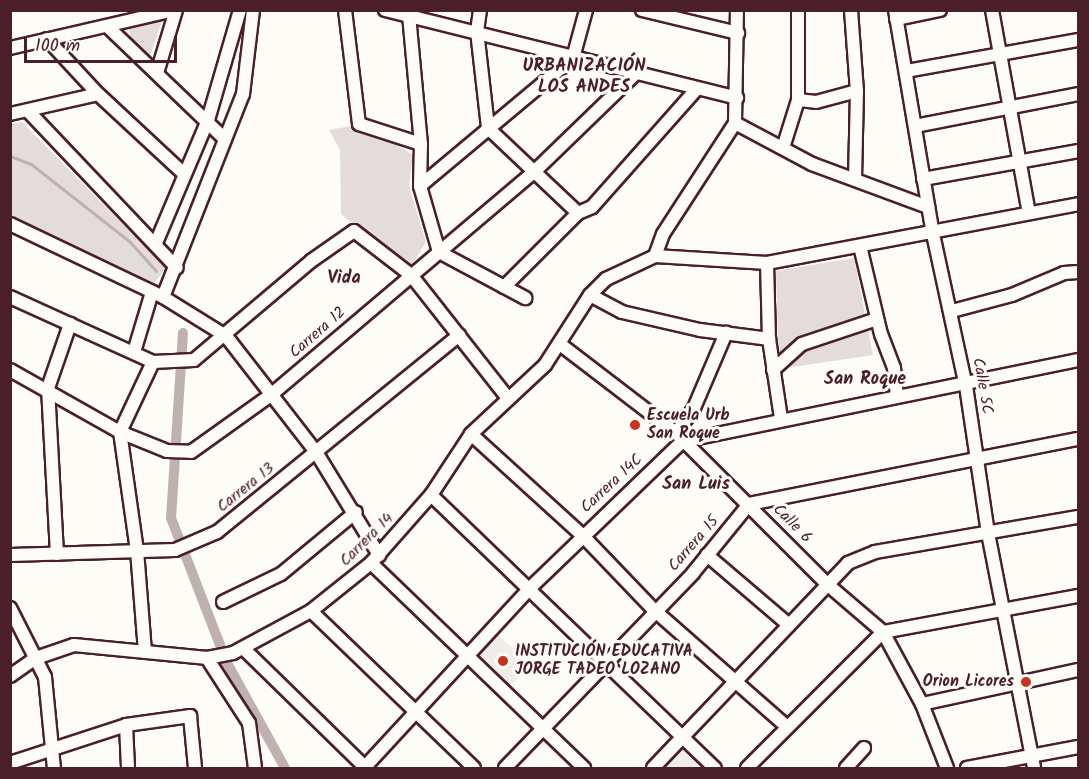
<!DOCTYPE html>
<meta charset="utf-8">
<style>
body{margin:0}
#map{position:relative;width:1089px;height:779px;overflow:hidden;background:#fdfcf7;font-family:Kalam,sans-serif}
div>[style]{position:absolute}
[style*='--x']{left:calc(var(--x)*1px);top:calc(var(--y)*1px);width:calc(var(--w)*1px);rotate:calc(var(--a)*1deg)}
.built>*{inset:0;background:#f0ece8;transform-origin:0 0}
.green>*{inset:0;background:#e3dcda}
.stream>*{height:3px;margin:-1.5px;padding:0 1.5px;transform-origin:1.5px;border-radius:1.5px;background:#c0b1b1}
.canal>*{height:10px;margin:-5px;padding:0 5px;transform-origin:5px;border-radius:5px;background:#c0b1b1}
.roads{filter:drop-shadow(2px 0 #4a1f2b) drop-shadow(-2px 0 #4a1f2b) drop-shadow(0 2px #4a1f2b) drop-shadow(0 -2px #4a1f2b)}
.minor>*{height:12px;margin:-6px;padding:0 6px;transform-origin:6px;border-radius:6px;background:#fdfcf7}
.dots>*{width:16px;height:16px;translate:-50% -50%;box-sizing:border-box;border:3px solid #fdfcf7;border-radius:50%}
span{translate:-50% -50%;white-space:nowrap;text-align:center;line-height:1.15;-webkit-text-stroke:6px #fdfcf7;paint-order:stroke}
.street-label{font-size:16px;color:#4a1f2b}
.poi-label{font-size:16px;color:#4a1f2b;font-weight:700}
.left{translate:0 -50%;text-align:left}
.right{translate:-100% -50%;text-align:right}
.neighbourhood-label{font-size:18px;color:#4a1f2b;font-weight:700}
.frame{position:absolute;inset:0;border:12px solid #4a1f2b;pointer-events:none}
.scale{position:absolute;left:24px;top:36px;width:153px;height:27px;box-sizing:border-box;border:3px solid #4a1f2b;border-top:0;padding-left:8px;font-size:18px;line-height:21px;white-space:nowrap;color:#4a1f2b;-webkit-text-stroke:4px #fdfcf7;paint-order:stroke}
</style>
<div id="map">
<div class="built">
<i style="left:497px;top:634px;width:45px;height:31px;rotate:42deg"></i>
<i style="clip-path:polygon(680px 747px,701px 768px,659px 768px)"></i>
</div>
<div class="green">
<i style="clip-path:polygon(162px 21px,149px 59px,133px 43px,128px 27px)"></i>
<i style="clip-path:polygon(22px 122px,166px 268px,152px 286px,11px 216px,10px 124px)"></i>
<i style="clip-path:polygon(351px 126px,391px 141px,413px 155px,409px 186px,426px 242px,409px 269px,341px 214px,340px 150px,329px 130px)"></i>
<i style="clip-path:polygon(854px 258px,873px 355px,779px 369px,776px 271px)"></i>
</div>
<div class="stream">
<i style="--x:10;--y:156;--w:22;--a:21"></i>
<i style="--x:31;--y:164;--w:126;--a:38.2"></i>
<i style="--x:130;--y:242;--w:39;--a:48"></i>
</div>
<div class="canal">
<i style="--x:183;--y:333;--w:185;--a:93.7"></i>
<i style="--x:171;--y:518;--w:155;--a:68.9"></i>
<i style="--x:227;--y:663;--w:120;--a:61.1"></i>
</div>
<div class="roads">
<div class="minor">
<i style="--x:345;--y:10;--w:115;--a:83"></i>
<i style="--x:359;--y:124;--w:65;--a:17.9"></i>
<i style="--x:385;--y:10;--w:363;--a:14"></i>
<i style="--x:480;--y:10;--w:21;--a:98"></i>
<i style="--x:477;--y:31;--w:98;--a:83.5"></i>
<i style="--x:488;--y:128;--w:124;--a:43.4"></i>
<i style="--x:642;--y:10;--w:99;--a:13.5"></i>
<i style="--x:851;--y:10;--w:81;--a:85.8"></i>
<i style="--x:857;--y:91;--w:88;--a:91.3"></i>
<i style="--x:895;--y:10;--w:227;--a:80.4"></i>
<i style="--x:933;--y:234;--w:156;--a:77.8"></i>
<i style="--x:966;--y:386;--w:149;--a:81.5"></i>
<i style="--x:988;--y:533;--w:239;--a:78.9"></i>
<i style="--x:992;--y:10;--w:206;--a:79.7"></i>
<i style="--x:409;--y:15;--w:130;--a:84.7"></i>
<i style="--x:421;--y:144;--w:42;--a:91.4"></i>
<i style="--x:420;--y:186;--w:69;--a:73.9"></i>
<i style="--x:439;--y:252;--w:98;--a:28.1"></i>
<i style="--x:896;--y:19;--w:45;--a:-11.6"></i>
<i style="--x:107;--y:26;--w:163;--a:43.8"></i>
<i style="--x:47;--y:39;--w:75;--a:47.2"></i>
<i style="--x:98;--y:94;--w:117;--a:42.9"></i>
<i style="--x:10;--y:48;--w:169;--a:-13"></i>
<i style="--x:906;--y:71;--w:175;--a:-10.2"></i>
<i style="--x:157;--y:73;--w:66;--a:-73.2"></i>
<i style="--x:798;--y:100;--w:18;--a:6"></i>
<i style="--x:816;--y:102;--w:42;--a:-15"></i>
<i style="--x:28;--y:111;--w:216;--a:46.5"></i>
<i style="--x:10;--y:114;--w:90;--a:-12.8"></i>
<i style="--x:735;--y:123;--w:87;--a:28"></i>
<i style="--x:812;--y:164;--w:124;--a:20.3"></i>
<i style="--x:915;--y:126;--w:166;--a:-11.1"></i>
<i style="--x:783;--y:148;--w:50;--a:-72.6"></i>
<i style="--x:798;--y:100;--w:90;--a:-90"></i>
<i style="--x:923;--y:179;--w:158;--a:-10.2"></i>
<i style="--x:420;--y:186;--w:199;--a:-39.9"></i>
<i style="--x:573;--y:58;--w:50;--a:-74.8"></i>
<i style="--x:10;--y:224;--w:170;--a:25.5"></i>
<i style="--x:163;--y:297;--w:74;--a:31.8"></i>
<i style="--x:226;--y:336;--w:147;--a:52.2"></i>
<i style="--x:316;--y:452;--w:121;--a:58.5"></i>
<i style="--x:156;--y:243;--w:134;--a:-67.1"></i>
<i style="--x:208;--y:120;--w:115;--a:-73.8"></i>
<i style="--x:860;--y:246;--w:90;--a:76.6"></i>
<i style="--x:881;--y:334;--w:36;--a:69"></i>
<i style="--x:894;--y:368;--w:28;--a:84"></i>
<i style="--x:655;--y:256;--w:23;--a:-70"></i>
<i style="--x:663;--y:234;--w:132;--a:-57"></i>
<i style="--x:735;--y:123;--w:113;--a:-89"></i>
<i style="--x:767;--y:263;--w:76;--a:88.5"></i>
<i style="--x:769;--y:339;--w:80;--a:81.4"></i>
<i style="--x:504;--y:287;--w:105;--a:-45"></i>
<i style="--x:578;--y:213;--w:15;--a:-23"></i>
<i style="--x:592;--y:207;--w:155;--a:-48.4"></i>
<i style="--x:590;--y:295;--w:36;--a:28"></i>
<i style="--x:622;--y:312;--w:80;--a:13"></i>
<i style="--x:700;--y:330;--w:70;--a:7.4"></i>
<i style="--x:10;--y:297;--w:157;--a:24.4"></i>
<i style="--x:153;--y:362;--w:41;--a:-2.8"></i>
<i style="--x:194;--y:360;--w:153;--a:-40.2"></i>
<i style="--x:311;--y:261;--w:52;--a:-34.9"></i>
<i style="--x:354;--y:231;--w:72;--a:37.7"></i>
<i style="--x:411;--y:275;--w:155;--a:51.8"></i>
<i style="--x:163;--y:297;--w:218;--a:-68.5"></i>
<i style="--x:243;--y:94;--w:85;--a:-83.2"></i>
<i style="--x:952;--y:311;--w:62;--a:-14.9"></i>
<i style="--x:1012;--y:295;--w:56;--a:-22.9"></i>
<i style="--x:1064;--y:273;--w:14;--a:-4"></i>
<i style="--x:561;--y:345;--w:145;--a:37.4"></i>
<i style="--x:676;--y:433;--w:214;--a:45"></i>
<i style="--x:827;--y:584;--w:74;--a:40.6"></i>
<i style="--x:883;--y:632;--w:82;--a:61.6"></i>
<i style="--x:922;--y:704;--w:69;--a:68.7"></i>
<i style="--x:134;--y:352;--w:63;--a:-73.3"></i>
<i style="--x:10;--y:370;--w:126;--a:29.4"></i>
<i style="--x:120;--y:432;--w:51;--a:22"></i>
<i style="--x:167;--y:451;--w:24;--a:2"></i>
<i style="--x:191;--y:452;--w:100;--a:-35.6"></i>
<i style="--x:272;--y:394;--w:345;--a:-40.3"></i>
<i style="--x:535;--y:171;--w:141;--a:-44.1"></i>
<i style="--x:773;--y:370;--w:39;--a:-42"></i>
<i style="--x:802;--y:344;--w:79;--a:-18.4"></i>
<i style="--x:676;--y:433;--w:31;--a:-54"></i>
<i style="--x:694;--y:408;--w:82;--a:-66.9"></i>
<i style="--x:471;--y:434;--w:150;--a:42.3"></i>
<i style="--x:582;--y:535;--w:104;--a:46.2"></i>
<i style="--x:654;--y:610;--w:177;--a:41.3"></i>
<i style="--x:431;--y:495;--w:394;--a:43.9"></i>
<i style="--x:57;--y:554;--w:166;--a:-93.1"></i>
<i style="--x:48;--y:388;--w:68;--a:-71"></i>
<i style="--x:10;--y:555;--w:165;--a:-1.7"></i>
<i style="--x:175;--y:550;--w:46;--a:-23.2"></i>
<i style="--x:217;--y:532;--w:312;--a:-39.1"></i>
<i style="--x:707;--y:555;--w:108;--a:40.5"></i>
<i style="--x:371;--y:563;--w:296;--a:43.9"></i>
<i style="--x:223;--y:602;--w:64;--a:-25.8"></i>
<i style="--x:281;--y:574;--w:97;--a:-39.6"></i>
<i style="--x:10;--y:608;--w:77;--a:63.1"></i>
<i style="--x:45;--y:677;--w:91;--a:84.4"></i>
<i style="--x:311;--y:611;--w:226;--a:43.9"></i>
<i style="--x:244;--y:649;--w:170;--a:44.3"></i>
<i style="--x:145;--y:652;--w:101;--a:-94.5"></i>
<i style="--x:137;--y:551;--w:120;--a:-98.1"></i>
<i style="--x:120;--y:432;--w:77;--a:-64.8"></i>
<i style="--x:207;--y:658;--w:77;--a:57.1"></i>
<i style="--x:249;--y:723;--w:45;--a:82.4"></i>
<i style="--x:10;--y:676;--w:32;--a:-35"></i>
<i style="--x:36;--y:658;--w:40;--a:-18.9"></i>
<i style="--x:74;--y:645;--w:134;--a:5.6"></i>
<i style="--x:207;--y:658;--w:26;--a:-11"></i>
<i style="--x:233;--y:653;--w:89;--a:-28.3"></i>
<i style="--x:311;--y:611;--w:77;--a:-38.7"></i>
<i style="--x:371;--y:563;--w:91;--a:-48.6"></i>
<i style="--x:431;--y:495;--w:73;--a:-56.7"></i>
<i style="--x:471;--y:434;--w:101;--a:-43"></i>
<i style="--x:545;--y:365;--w:83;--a:-57.3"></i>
<i style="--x:590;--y:295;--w:23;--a:-45"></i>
<i style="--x:606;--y:279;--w:54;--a:-25.1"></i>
<i style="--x:655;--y:256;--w:112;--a:3.6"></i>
<i style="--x:767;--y:263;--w:317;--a:-10.7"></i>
<i style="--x:922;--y:704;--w:160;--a:-12.3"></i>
<i style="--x:126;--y:725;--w:43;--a:87.3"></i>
<i style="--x:10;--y:763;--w:122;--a:-18.1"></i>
<i style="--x:126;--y:725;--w:65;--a:-8"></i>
<i style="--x:190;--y:716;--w:52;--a:84.5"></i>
<i style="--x:364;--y:768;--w:243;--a:-47.3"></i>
<i style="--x:529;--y:589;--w:214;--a:-43.9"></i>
<i style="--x:683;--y:441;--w:403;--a:-11.6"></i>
<i style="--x:505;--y:768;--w:271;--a:-46"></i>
<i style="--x:693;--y:573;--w:89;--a:-50.9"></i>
<i style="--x:749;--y:504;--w:335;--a:-11.2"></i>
<i style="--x:653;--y:768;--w:283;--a:-46.4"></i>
<i style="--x:848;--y:563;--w:29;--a:-22"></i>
<i style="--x:875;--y:552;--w:206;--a:-9.8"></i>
<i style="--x:747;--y:768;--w:192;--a:-45"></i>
<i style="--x:883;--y:632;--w:198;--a:-10.5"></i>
<i style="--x:846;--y:768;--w:27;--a:-48"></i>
<i style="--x:967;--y:768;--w:113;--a:-10.7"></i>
</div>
</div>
<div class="dots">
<i style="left:635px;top:425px;background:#c8321e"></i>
<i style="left:503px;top:661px;background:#c8321e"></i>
<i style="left:1026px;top:682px;background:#c8321e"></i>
</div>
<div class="street-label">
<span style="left:318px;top:333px;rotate:-41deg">Carrera 12</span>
<span style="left:982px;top:386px;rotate:80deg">Calle 5C</span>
<span style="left:612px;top:484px;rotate:-43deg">Carrera 14C</span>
<span style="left:246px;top:488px;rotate:-39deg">Carrera 13</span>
<span style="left:792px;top:524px;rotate:45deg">Calle 6</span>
<span style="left:367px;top:540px;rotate:-45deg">Carrera 14</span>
<span style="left:694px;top:544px;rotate:-49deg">Carrera 15</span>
</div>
<div class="poi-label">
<span class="left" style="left:647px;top:425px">Escuela Urb<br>San Roque</span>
<span class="left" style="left:515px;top:661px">INSTITUCIÓN EDUCATIVA<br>JORGE TADEO LOZANO</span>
<span class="right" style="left:1014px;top:682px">Orion Licores</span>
</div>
<div class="neighbourhood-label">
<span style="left:584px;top:78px">URBANIZACIÓN<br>LOS ANDES</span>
<span style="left:344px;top:279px">Vida</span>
<span style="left:865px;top:380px">San Roque</span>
<span style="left:696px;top:485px">San Luis</span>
</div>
<div class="frame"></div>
<div class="scale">100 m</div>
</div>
